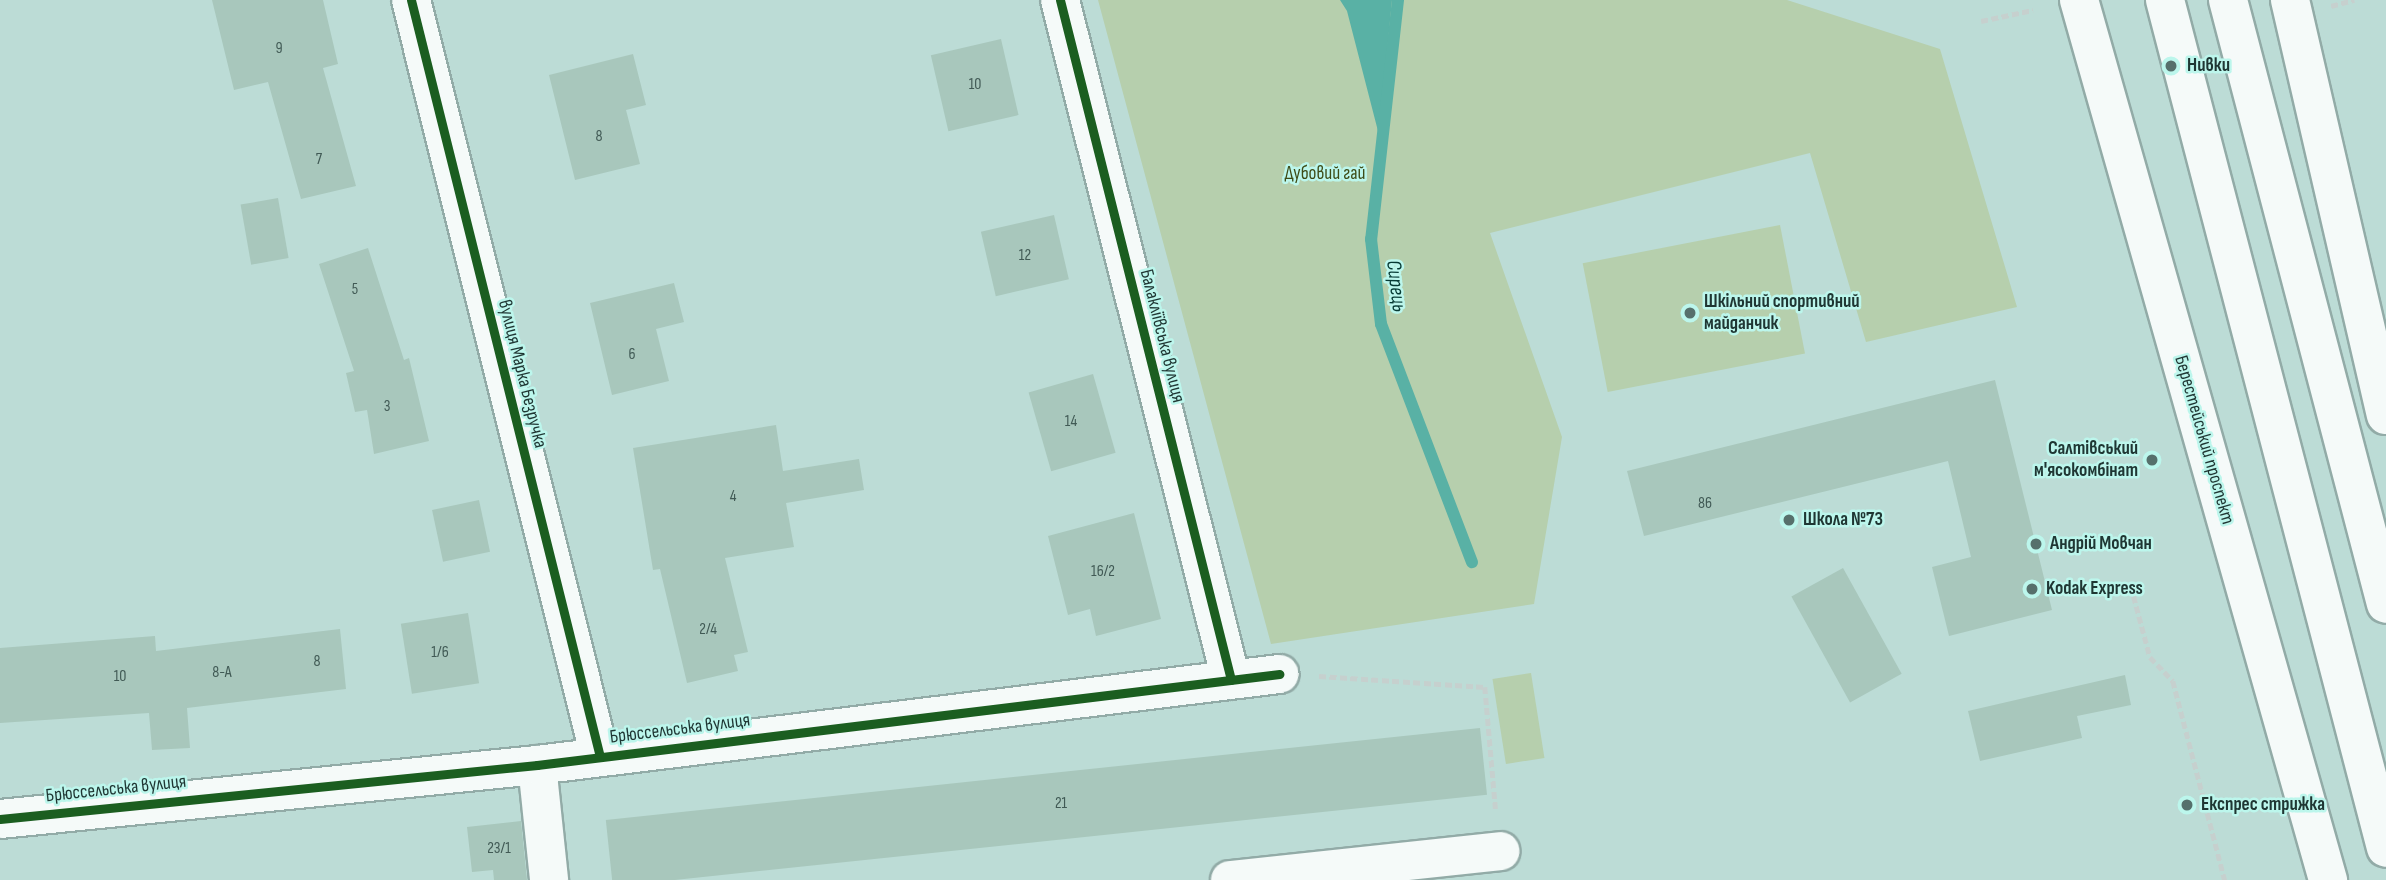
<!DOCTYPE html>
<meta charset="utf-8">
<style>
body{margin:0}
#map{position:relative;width:2386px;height:880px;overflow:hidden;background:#bcdcd6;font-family:"Sofia Sans Condensed",sans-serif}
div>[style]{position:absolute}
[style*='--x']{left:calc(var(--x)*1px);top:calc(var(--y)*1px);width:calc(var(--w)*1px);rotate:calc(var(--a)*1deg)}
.green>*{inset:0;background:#b6cfad;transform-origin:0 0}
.water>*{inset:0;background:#59b1a5}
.stream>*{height:12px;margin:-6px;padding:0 6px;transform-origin:6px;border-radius:6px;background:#59b1a5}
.building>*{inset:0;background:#a8c7bc;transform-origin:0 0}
.path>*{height:4.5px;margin-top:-2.25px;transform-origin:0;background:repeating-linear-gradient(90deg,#c6d0ce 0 7px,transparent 0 10.5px)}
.roads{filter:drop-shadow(2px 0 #92aba7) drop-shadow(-2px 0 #92aba7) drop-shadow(0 2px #92aba7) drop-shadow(0 -2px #92aba7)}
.minor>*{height:38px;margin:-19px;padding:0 19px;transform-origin:19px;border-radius:19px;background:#f5faf9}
.major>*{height:38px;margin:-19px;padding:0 19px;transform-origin:19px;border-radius:19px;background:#f5faf9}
.bridges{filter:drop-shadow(2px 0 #92aba7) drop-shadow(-2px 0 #92aba7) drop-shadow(0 2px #92aba7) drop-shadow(0 -2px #92aba7)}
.major-bridge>*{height:38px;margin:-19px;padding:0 19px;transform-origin:19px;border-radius:19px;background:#f5faf9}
.cycleway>*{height:9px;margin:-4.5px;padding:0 4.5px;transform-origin:4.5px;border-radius:4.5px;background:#1b5e20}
.dots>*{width:19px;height:19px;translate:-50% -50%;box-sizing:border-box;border:4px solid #bcf6ec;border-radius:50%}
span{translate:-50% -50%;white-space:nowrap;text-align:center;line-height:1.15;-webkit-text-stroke:5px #bcf6ec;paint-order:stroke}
.number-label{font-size:16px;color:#415a55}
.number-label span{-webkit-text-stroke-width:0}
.poi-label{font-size:19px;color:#1f3633;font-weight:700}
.left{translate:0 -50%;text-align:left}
.right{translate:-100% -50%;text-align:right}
.park-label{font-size:19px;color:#3e4c17}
.street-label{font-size:19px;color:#1f3633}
.water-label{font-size:21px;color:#063933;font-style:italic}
</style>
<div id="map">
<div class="green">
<i style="clip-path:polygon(1098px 0,1787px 0,1940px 49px,2017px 307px,1866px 342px,1810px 153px,1490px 233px,1562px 437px,1534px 604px,1271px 644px)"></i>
<i style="left:1780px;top:225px;width:131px;height:201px;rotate:79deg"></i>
<i style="left:1531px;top:673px;width:86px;height:39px;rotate:81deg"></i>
</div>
<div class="water">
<i style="clip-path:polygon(1340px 0,1392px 0,1379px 135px,1347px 11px)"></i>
</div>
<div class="stream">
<i style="--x:1398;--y:0;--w:241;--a:96.4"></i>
<i style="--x:1371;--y:239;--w:86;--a:83.3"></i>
<i style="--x:1381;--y:324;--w:255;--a:69.1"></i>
</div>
<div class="building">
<i style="clip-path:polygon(212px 0,323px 0,338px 64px,323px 68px,356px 186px,301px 199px,268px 82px,234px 90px)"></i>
<i style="left:1001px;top:39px;width:78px;height:72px;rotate:77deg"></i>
<i style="clip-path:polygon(633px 54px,646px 105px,626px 110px,640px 164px,575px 180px,549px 75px)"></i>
<i style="left:278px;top:198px;width:61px;height:38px;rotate:80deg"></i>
<i style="left:1054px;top:215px;width:66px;height:75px;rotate:77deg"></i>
<i style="clip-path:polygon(368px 248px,404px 360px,409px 358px,429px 441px,374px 454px,367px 410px,355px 412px,346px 373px,354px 371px,319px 264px)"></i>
<i style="clip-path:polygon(674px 283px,684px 322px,656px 329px,669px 381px,612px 395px,590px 303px)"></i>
<i style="left:1093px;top:374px;width:82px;height:67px;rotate:74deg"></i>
<i style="clip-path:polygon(1995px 380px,2052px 610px,1949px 636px,1932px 567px,1971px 557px,1948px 461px,1644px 536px,1627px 471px)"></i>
<i style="clip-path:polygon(776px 425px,783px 471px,859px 459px,864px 490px,786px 503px,794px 547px,725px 558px,748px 652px,734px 655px,738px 671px,687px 683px,660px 569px,653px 570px,633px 448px)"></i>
<i style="left:479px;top:500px;width:53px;height:48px;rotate:78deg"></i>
<i style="clip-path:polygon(1134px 513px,1161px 619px,1096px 636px,1090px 609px,1068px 615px,1048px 536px)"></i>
<i style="left:1843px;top:568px;width:121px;height:59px;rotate:61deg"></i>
<i style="left:468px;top:613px;width:71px;height:68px;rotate:81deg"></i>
<i style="clip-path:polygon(340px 629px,346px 689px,187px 708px,190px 748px,152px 750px,149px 713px,0 723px,0 648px,155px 636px,156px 651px)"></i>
<i style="clip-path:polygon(2125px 675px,2131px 705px,2077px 716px,2082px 738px,1980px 761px,1968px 711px)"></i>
<i style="left:1480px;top:728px;width:67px;height:879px;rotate:84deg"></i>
<i style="clip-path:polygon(521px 821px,527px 880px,494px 880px,493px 870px,472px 872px,467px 827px)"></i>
</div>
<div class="path">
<i style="--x:2331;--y:6;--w:24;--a:-15"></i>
<i style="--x:1981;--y:21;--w:53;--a:-11.9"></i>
<i style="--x:2131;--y:586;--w:73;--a:75"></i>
<i style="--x:2150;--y:657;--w:33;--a:46"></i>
<i style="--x:2173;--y:681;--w:206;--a:75.4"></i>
<i style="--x:1319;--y:676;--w:166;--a:3.8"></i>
<i style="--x:1485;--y:687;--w:125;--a:85"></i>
</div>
<div class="roads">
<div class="minor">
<i style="--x:411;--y:0;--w:780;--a:75.98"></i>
<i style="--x:1060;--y:0;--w:701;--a:75.88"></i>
<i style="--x:537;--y:765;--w:116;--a:84"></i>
<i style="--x:0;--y:819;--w:540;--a:-5.74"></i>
<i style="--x:537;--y:765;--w:748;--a:-6.99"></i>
<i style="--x:1230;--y:880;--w:272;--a:-6.1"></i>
</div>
<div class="major">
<i style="--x:2079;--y:0;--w:915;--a:74.2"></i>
<i style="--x:2290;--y:0;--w:426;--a:77"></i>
</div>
</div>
<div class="bridges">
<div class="major-bridge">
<i style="--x:2165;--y:0;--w:876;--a:75.39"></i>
<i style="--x:2228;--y:0;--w:624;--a:75.34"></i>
</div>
</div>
<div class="cycleway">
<i style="--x:411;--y:0;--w:780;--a:75.98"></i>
<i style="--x:1060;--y:0;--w:701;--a:75.88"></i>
<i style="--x:0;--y:819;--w:540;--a:-5.74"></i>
<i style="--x:537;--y:765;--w:748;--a:-6.99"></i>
</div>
<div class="dots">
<i style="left:2171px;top:66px;background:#56706c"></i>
<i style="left:1690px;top:313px;background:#56706c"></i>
<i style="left:2152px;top:460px;background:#56706c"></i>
<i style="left:1789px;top:520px;background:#56706c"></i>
<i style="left:2036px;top:544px;background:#56706c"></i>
<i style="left:2032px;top:589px;background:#56706c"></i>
<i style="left:2187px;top:805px;background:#56706c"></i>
</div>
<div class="number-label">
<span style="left:279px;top:49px">9</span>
<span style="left:975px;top:85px">10</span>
<span style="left:599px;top:137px">8</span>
<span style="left:319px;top:160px">7</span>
<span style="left:1025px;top:256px">12</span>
<span style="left:355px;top:290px">5</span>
<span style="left:632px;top:355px">6</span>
<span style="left:387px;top:407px">3</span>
<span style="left:1071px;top:422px">14</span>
<span style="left:733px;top:497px">4</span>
<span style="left:1705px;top:504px">86</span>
<span style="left:1103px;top:572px">16/2</span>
<span style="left:708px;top:630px">2/4</span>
<span style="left:440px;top:653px">1/6</span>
<span style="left:317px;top:662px">8</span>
<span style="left:222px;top:673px">8-А</span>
<span style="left:120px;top:677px">10</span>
<span style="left:1061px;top:804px">21</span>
<span style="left:499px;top:849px">23/1</span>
</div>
<div class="poi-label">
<span class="left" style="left:2187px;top:66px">Нивки</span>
<span class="left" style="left:1704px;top:313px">Шкільний спортивний<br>майданчик</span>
<span class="right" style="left:2138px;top:460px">Салтівський<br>м'ясокомбінат</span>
<span class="left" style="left:1803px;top:520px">Школа №73</span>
<span class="left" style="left:2050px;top:544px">Андрій Мовчан</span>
<span class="left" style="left:2046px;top:589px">Kodak Express</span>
<span class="left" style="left:2201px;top:805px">Експрес стрижка</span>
</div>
<div class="park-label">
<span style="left:1325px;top:174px">Дубовий гай</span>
</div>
<div class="street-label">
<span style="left:1162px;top:336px;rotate:76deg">Балакліївська вулиця</span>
<span style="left:522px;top:374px;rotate:76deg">вулиця Марка Безручка</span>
<span style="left:2204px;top:440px;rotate:74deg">Берестейський проспект</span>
<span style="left:680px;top:729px;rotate:-7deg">Брюссельська вулиця</span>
<span style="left:116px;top:789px;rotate:-6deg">Брюссельська вулиця</span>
</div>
<div class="water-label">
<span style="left:1396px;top:286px;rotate:83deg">Сирець</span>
</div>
</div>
